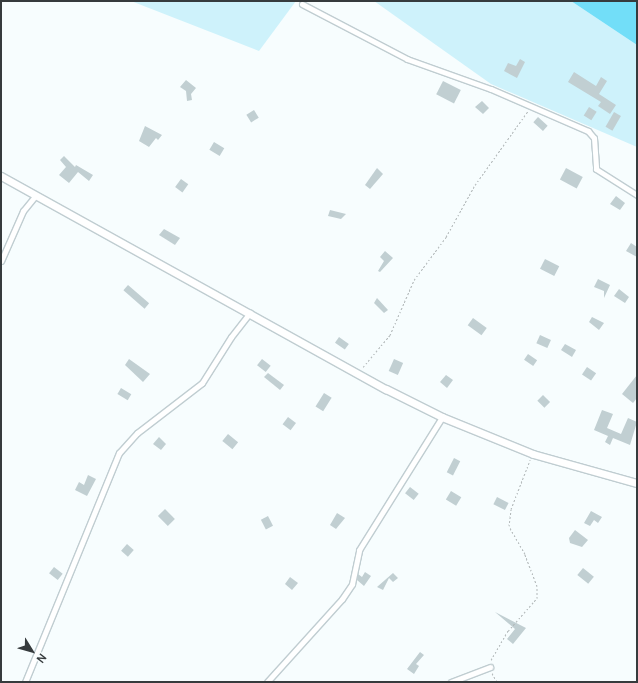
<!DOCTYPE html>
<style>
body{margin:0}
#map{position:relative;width:638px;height:683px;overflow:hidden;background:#f7fdfe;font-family:Manrope,sans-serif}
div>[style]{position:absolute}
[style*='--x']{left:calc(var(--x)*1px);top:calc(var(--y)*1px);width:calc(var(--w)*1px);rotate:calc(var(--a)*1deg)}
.green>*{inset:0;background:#cef2fb}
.water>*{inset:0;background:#72def8}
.building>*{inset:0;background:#c1cfd2;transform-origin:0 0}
.path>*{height:1px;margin-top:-0.5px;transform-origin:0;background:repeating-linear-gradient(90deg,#b1b7b8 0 2px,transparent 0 4px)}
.roads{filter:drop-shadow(1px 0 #c0cdd1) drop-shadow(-1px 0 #c0cdd1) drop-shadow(0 1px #c0cdd1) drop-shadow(0 -1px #c0cdd1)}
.street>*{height:5px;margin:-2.5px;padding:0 2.5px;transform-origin:2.5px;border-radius:2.5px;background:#fff}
.secondary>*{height:7px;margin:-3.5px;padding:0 3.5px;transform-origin:3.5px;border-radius:3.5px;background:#fff}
span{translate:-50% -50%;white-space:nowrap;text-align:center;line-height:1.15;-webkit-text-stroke:3.5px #f7fdfe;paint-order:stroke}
.frame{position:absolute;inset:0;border:2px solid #363b3d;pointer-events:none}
.north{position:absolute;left:12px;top:631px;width:40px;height:40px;-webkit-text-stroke:3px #f7fdfe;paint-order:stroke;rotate:127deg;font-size:11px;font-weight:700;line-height:16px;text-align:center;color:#363b3d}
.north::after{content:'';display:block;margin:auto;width:14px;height:18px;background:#363b3d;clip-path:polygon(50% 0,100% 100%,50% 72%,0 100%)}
</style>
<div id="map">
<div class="green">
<i style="clip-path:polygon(131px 1px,296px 1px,259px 51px)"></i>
<i style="clip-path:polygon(374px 1px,571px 1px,637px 45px,637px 147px,491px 84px)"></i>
</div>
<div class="water">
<i style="clip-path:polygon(571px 1px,637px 1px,637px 45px)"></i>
</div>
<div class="building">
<i style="clip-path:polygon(520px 59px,525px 62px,517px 78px,504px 71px,508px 63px,516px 66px)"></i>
<i style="clip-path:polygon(574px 72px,596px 86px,601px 77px,607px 81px,599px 94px,616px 105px,610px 114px,598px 106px,601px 102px,568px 82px)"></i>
<i style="clip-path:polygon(186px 80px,196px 88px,191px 94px,192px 100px,187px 101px,186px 91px,180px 87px)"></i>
<i style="left:443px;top:81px;width:20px;height:15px;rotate:27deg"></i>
<i style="clip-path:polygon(482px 101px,489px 108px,483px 114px,475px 107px)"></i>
<i style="left:589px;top:107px;width:9px;height:10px;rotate:32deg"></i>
<i style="left:254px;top:110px;width:9px;height:9px;rotate:58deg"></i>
<i style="left:614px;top:112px;width:8px;height:17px;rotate:30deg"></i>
<i style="left:538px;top:117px;width:13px;height:7px;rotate:42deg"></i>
<i style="clip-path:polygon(145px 126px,162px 135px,158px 140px,156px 138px,149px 147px,139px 141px)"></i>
<i style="left:214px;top:142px;width:12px;height:9px;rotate:31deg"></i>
<i style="clip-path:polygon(64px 156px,75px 167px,76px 165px,93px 175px,89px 181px,78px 172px,69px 183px,59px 175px,66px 167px,60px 160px)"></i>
<i style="clip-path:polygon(377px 168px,383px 174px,370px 189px,365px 185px)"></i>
<i style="left:566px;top:168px;width:19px;height:13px;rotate:28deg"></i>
<i style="left:181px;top:179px;width:9px;height:10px;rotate:36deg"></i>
<i style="clip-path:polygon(616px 196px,625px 203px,620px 210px,610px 204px)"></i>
<i style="clip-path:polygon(330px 210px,346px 214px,341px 219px,328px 216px)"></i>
<i style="clip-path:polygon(164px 229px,180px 238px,175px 245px,159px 235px)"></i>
<i style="clip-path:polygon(631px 243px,637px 247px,637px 257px,626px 251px)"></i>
<i style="clip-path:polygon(385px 251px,393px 258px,380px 272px,378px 271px,384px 261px,380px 257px)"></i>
<i style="left:545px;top:259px;width:16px;height:11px;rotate:27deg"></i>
<i style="clip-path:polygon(598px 279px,610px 285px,604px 298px,604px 291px,594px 287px)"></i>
<i style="left:128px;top:285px;width:28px;height:7px;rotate:41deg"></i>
<i style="clip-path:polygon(619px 289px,629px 297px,625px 303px,614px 296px)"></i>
<i style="clip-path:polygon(377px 298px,388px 310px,384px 313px,374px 303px)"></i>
<i style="clip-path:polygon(592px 317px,604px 323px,599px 330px,589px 322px)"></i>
<i style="left:473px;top:318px;width:17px;height:9px;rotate:36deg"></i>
<i style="left:540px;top:335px;width:12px;height:9px;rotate:24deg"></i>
<i style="left:339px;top:337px;width:12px;height:7px;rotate:35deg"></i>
<i style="clip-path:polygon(565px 344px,576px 350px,572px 357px,561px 350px)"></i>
<i style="left:528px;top:354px;width:11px;height:7px;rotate:34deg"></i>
<i style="clip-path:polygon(129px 359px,150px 374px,143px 382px,125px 365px)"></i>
<i style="left:262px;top:359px;width:11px;height:8px;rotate:38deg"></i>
<i style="left:394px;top:359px;width:10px;height:13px;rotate:24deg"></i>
<i style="left:587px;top:367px;width:11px;height:9px;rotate:34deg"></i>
<i style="clip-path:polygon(268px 373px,284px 385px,280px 390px,264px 377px)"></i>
<i style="clip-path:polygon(446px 375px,453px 380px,447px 388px,440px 382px)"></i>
<i style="clip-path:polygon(637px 375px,637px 398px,633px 403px,622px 394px)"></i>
<i style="left:121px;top:388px;width:12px;height:7px;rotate:31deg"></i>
<i style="left:324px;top:393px;width:9px;height:16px;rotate:32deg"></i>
<i style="left:543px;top:395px;width:10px;height:8px;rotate:45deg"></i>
<i style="clip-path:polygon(602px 410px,613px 414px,607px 428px,621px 434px,628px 418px,637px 422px,630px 445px,613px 438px,610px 445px,605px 442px,608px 436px,594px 430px)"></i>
<i style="left:288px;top:417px;width:10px;height:9px;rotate:37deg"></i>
<i style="left:228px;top:434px;width:13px;height:9px;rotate:39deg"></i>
<i style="clip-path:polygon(159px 437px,166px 444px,161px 450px,153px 444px)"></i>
<i style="left:454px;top:458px;width:7px;height:16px;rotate:27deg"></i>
<i style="clip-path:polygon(88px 475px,96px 479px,87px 496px,75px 490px,79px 482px,84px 485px)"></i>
<i style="left:410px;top:487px;width:11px;height:8px;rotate:38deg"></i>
<i style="left:451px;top:491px;width:12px;height:10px;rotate:31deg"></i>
<i style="left:497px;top:497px;width:13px;height:8px;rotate:27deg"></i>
<i style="left:165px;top:509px;width:14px;height:10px;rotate:45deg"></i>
<i style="clip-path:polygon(591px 511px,602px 517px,598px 523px,594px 520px,590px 526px,584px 523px)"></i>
<i style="clip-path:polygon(337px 513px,345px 518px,336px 529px,330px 525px)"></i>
<i style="left:268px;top:516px;width:11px;height:8px;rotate:63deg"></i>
<i style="clip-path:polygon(575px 530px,588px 540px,582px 547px,570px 543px,569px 538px)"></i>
<i style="left:127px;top:544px;width:9px;height:9px;rotate:41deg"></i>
<i style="left:54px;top:567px;width:11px;height:8px;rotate:38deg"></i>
<i style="left:583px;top:568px;width:14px;height:9px;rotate:39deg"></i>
<i style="clip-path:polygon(365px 572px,371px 576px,364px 586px,357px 580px,358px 574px,362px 577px)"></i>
<i style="clip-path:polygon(393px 573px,398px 578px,393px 582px,389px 578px,383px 590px,377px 587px)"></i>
<i style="clip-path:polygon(290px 577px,298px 583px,292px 590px,285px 584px)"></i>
<i style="clip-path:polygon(495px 612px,526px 628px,513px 644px,507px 639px,515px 629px)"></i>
<i style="clip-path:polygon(420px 652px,424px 655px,416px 664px,419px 666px,414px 674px,407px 669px)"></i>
</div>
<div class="path">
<i style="--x:363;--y:367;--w:42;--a:-49.8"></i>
<i style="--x:390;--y:335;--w:60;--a:-66.4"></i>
<i style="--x:414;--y:280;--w:54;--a:-53.3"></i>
<i style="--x:446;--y:237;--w:60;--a:-60.9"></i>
<i style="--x:475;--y:185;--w:91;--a:-54.4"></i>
<i style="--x:491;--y:660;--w:34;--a:-60"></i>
<i style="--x:508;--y:631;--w:44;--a:-48.7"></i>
<i style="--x:537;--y:598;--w:12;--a:-90"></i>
<i style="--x:537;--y:586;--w:34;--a:-111"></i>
<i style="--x:525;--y:554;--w:32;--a:-120"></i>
<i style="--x:509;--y:526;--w:17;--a:-83"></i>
<i style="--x:511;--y:509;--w:53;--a:-68.8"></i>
<i style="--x:492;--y:673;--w:10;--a:61"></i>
</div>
<div class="roads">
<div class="street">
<i style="--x:302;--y:4;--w:119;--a:27.6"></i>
<i style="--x:407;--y:59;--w:89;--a:19.7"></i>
<i style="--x:491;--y:89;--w:106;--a:23.4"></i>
<i style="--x:588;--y:131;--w:9;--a:49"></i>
<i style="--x:594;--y:138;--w:31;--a:86"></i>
<i style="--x:596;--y:169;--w:49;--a:32.4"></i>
<i style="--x:1;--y:261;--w:55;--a:-66.3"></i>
<i style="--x:23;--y:211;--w:19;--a:-51"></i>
<i style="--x:25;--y:682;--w:248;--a:-67.7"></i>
<i style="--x:119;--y:453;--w:27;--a:-48"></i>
<i style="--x:137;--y:433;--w:82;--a:-37.6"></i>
<i style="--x:202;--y:383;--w:54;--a:-57.8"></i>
<i style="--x:231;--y:337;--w:31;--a:-52"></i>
<i style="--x:267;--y:682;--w:112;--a:-47.9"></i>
<i style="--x:342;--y:599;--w:18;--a:-56"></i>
<i style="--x:352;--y:584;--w:35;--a:-78"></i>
<i style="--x:359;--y:550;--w:157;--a:-58"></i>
<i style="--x:451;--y:682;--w:42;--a:-21"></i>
</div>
<div class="secondary">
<i style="--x:1;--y:176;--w:440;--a:29"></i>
<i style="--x:386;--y:389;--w:63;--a:26.6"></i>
<i style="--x:442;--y:417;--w:98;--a:22.1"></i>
<i style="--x:533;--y:454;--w:108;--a:15.6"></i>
</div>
</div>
<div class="frame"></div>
<div class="north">N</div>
</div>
